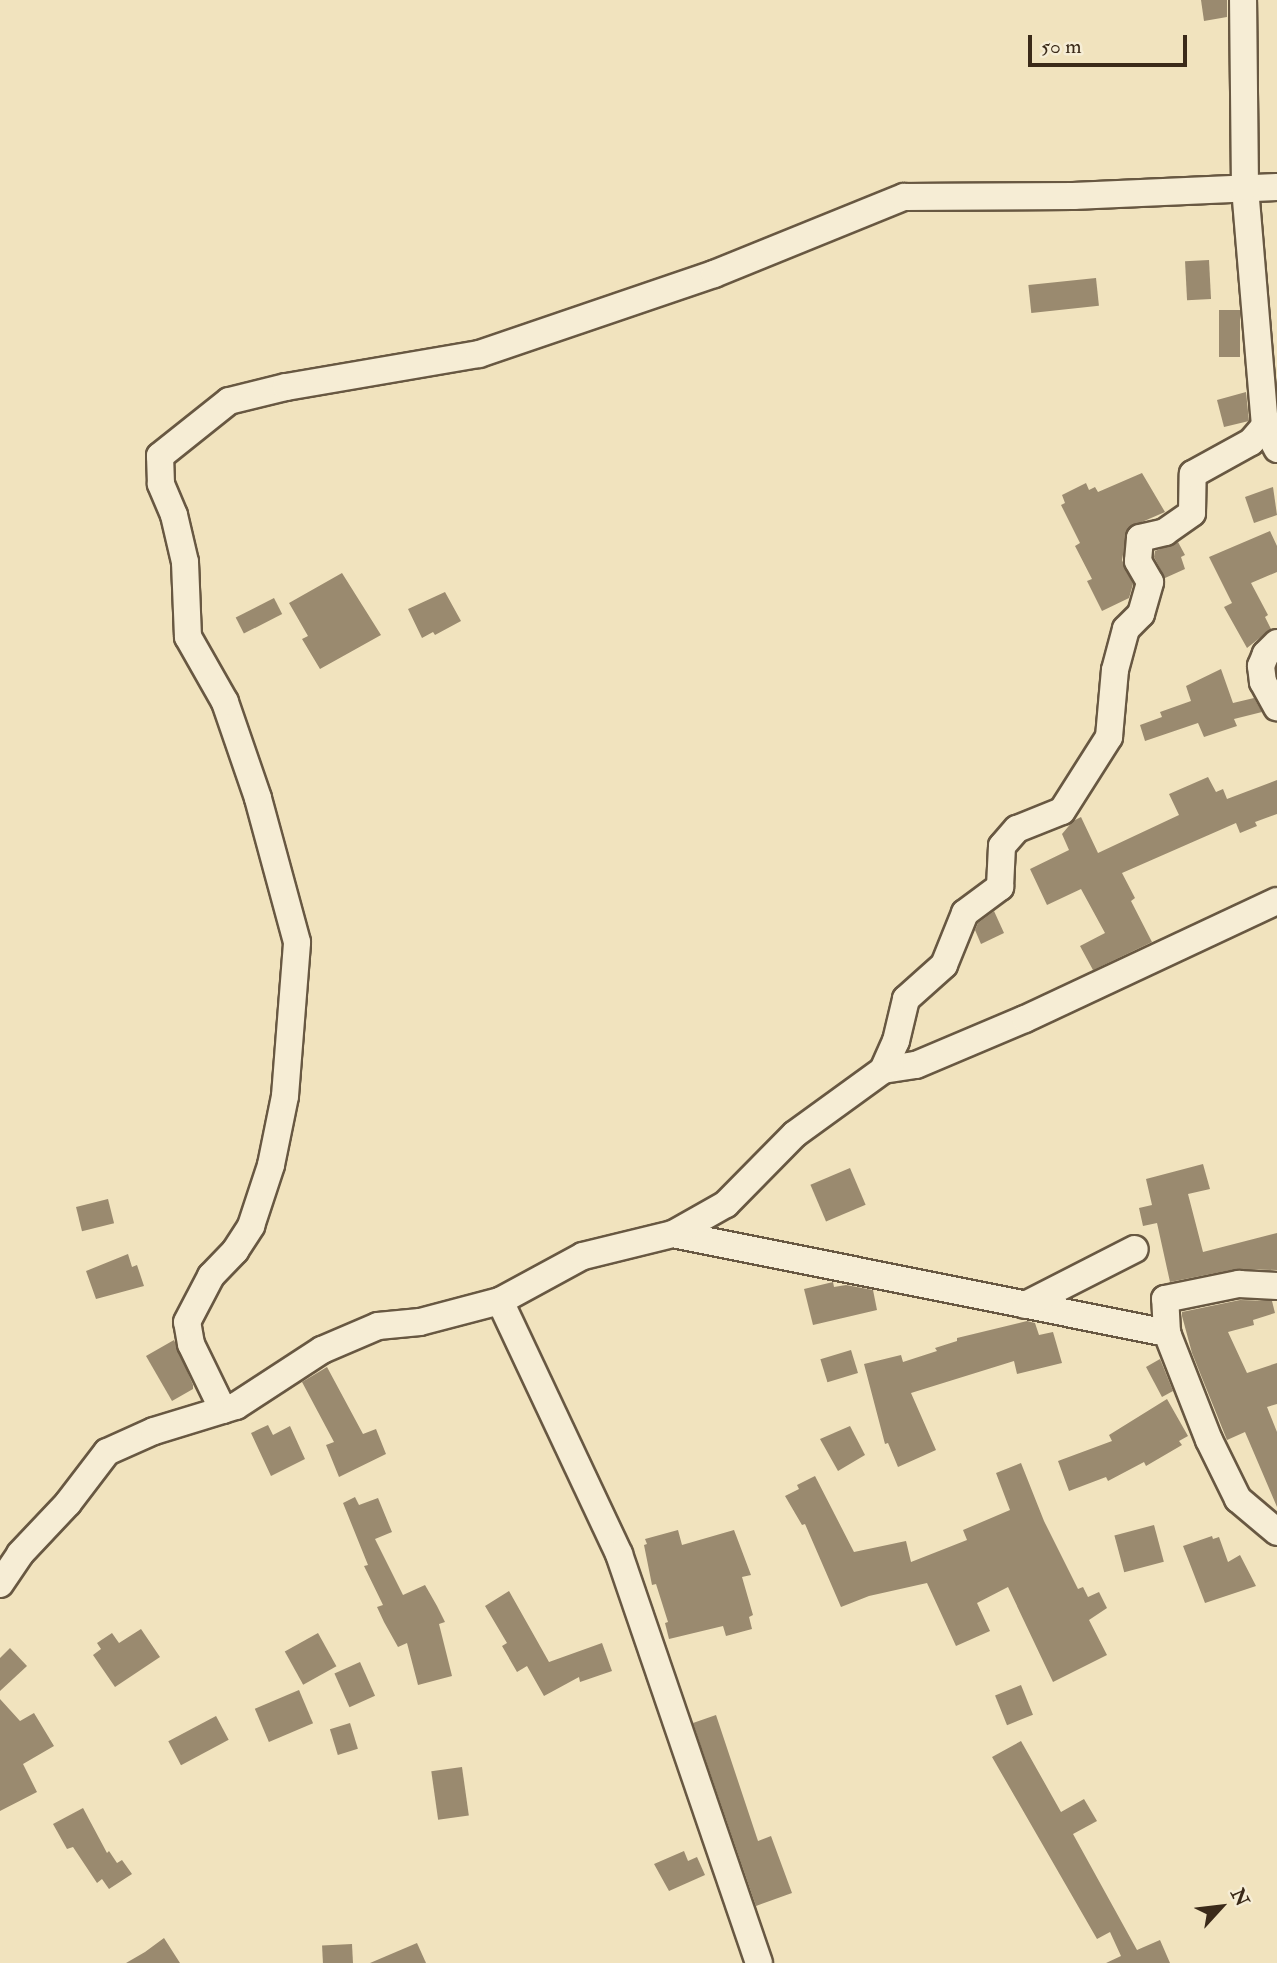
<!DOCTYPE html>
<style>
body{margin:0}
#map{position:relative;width:1277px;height:1963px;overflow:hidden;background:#f1e3be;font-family:"IM FELL Double Pica",serif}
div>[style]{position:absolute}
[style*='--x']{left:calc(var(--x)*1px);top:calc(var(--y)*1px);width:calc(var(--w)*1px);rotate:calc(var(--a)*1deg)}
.building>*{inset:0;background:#9a8a6f;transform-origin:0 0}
.roads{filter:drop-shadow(2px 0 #685842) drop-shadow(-2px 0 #685842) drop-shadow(0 2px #685842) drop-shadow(0 -2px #685842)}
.minor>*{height:26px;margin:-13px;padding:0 13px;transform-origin:13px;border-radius:13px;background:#f6edd5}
span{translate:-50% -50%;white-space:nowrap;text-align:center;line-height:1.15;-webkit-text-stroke:7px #f6edd5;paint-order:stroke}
.north{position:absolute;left:1186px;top:1872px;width:70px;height:70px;-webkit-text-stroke:5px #f6edd5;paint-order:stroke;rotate:63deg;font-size:19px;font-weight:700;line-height:28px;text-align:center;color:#3b2a19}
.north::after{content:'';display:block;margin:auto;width:24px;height:32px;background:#3b2a19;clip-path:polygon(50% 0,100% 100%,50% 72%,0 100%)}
.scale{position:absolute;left:1028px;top:35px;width:159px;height:32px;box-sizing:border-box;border:4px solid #3b2a19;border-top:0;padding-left:9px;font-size:21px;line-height:24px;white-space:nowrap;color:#3b2a19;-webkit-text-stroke:5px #f6edd5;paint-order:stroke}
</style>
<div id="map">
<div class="building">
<i style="clip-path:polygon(1201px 0,1227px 0,1227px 17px,1204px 21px)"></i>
<i style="left:1209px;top:260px;width:39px;height:24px;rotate:87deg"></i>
<i style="left:1096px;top:278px;width:28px;height:68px;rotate:84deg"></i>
<i style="left:1219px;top:310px;width:21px;height:47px"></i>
<i style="clip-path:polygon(1246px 392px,1249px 421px,1224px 427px,1217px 400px)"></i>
<i style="clip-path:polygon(1142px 473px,1165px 512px,1128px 528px,1122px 560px,1133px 584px,1129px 598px,1102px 611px,1087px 581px,1092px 579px,1075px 546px,1080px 543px,1061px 505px,1065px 503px,1062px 495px,1086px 483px,1089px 490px,1095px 487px,1098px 492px)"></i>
<i style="clip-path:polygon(1273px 487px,1277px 515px,1254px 523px,1245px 497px)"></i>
<i style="clip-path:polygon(1270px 531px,1277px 546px,1277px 572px,1251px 583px,1268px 615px,1265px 617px,1271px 629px,1247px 648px,1224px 607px,1232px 603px,1209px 557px)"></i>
<i style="clip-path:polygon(1178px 542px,1185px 555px,1181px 557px,1185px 569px,1165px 578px,1154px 557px,1155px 551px)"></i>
<i style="clip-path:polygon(342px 573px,381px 635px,320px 669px,302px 639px,308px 636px,289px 603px)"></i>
<i style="clip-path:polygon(445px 592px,461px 621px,435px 635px,433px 632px,422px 638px,408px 609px)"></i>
<i style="left:274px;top:598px;width:18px;height:43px;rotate:63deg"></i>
<i style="clip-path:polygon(1221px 669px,1233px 703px,1254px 698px,1262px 712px,1234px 719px,1237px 726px,1204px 737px,1198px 723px,1145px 741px,1140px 725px,1162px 717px,1160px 712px,1191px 701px,1186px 686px)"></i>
<i style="clip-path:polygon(1208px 777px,1216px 792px,1223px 789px,1227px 799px,1277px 780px,1277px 814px,1255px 822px,1257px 826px,1240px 833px,1236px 823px,1122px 873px,1135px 898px,1131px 901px,1152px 942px,1093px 970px,1080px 946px,1105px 933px,1081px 889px,1047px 905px,1030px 869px,1069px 850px,1062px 834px,1073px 821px,1081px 817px,1098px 853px,1179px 815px,1169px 794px)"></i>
<i style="clip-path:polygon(994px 911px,1004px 933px,981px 944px,975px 930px,978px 923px)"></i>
<i style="clip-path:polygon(1203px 1164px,1210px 1189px,1188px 1194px,1203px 1252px,1277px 1233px,1277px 1270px,1236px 1269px,1170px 1282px,1157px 1223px,1143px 1226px,1139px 1208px,1152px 1205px,1146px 1179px)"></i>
<i style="left:850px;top:1168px;width:40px;height:43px;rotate:67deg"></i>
<i style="left:108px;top:1199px;width:25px;height:33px;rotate:76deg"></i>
<i style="clip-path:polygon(128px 1254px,132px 1267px,137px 1265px,144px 1286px,96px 1299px,86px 1271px)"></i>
<i style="clip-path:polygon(833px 1282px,834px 1287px,846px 1285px,873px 1290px,877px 1310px,813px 1325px,804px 1289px)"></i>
<i style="clip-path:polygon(1240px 1300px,1272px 1301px,1275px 1313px,1253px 1320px,1254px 1325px,1228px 1332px,1247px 1373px,1277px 1363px,1277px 1404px,1267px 1407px,1277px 1432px,1277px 1507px,1245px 1432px,1227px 1440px,1192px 1353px,1182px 1316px,1182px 1312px)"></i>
<i style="clip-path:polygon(1027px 1321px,1035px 1323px,1039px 1335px,1053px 1332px,1062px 1363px,1017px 1374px,1014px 1361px,911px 1393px,936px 1450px,898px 1467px,888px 1443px,885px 1444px,864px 1364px,901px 1355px,903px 1362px,937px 1351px,935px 1348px,957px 1341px,957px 1338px)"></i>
<i style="clip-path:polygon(174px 1340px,193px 1385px,193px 1389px,172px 1401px,146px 1356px)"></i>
<i style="left:851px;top:1350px;width:24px;height:32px;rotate:73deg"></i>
<i style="clip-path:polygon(1160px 1359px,1173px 1391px,1162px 1397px,1146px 1367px)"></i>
<i style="clip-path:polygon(327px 1367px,363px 1434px,376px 1429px,386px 1454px,339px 1477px,326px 1445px,334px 1442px,302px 1382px)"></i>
<i style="clip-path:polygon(1167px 1399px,1188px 1436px,1179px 1441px,1182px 1445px,1146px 1466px,1144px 1462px,1108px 1481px,1106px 1477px,1069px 1491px,1058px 1461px,1112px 1441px,1109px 1435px)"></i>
<i style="clip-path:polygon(268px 1425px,273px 1435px,290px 1426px,305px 1459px,271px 1476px,251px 1433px)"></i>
<i style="clip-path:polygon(850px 1426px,865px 1455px,838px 1471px,820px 1439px)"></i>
<i style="clip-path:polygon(1021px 1463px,1044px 1521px,1078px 1589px,1083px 1587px,1088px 1597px,1099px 1592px,1107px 1608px,1089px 1620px,1107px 1655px,1053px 1682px,1008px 1587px,977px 1603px,990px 1631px,956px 1646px,927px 1583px,869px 1596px,841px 1607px,805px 1524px,802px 1525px,785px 1496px,799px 1489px,797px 1485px,815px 1476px,854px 1552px,906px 1541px,911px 1562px,967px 1540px,963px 1530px,1010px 1510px,996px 1473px)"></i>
<i style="clip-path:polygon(355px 1497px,359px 1505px,378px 1498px,392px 1532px,375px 1539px,403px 1595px,425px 1585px,437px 1606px,445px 1622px,439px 1624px,452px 1676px,418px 1685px,407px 1643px,398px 1647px,384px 1622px,377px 1607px,383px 1605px,364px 1566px,368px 1565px,343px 1503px)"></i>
<i style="left:1154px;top:1525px;width:38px;height:41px;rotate:75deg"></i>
<i style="clip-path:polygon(678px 1530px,682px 1545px,734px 1530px,751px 1575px,742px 1577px,753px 1615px,749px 1617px,752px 1629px,726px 1636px,723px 1626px,669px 1639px,665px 1623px,668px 1622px,656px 1584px,652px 1585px,644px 1545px,647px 1544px,645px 1539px)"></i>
<i style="clip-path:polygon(1212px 1536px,1213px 1539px,1219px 1537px,1228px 1562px,1240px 1555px,1256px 1586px,1205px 1603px,1183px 1546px)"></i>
<i style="clip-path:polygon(509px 1591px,549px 1662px,602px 1643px,612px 1671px,580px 1682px,579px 1677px,544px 1696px,527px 1666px,517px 1672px,502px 1646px,507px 1643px,485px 1606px)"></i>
<i style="clip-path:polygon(141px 1629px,160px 1657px,115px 1687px,93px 1655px,101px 1649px,97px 1643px,112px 1633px,119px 1643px)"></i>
<i style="left:318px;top:1633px;width:38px;height:38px;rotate:61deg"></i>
<i style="clip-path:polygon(10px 1648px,27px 1666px,0 1691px,0 1658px)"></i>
<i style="left:360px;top:1662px;width:37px;height:28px;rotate:66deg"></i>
<i style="left:1021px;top:1685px;width:32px;height:28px;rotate:68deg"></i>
<i style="left:299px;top:1690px;width:36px;height:48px;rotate:67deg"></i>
<i style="clip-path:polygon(0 1699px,20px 1721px,34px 1713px,54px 1746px,23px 1764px,37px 1792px,0 1811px)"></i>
<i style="clip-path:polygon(716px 1715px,758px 1841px,771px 1836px,792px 1893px,756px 1906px,693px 1723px)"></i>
<i style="left:216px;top:1716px;width:27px;height:54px;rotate:62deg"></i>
<i style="left:350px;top:1723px;width:27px;height:21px;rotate:73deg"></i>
<i style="clip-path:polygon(1021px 1741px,1061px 1812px,1084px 1799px,1097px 1821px,1073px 1834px,1137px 1950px,1160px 1940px,1170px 1963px,1106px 1963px,1121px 1956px,1110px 1932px,1097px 1939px,992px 1757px)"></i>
<i style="left:462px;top:1767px;width:49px;height:31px;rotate:82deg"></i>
<i style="clip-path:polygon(83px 1808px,107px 1853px,109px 1851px,117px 1863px,122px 1860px,132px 1874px,109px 1889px,102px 1879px,97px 1883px,73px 1847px,67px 1849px,53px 1824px)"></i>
<i style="clip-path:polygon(684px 1851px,688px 1861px,697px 1857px,705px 1875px,669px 1891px,654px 1864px)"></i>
<i style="clip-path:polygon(164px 1938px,180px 1963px,126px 1963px,145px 1952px)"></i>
<i style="clip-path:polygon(417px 1943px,426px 1963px,370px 1963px)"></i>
<i style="left:352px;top:1944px;width:19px;height:30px;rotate:87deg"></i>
</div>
<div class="roads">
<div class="minor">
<i style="--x:1265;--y:426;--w:26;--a:62"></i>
<i style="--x:1277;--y:643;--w:16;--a:135"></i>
<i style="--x:1266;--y:654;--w:13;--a:113"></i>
<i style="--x:1261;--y:666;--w:16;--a:83"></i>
<i style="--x:1263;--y:682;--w:29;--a:61"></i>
<i style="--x:883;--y:1070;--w:33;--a:-9"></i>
<i style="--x:916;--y:1065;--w:118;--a:-22.9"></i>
<i style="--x:1025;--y:1019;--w:278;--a:-25.1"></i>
<i style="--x:673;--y:1234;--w:504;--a:11.33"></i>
<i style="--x:1167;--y:1333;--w:115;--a:68.6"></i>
<i style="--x:1209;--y:1440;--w:66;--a:63.8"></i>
<i style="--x:1238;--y:1499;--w:51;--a:40.2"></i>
<i style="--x:500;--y:1301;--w:280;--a:64.8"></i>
<i style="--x:619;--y:1554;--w:432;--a:71.1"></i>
<i style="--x:1025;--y:1305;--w:123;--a:-27"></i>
<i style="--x:1167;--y:1333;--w:34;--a:-93"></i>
<i style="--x:1165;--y:1299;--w:76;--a:-11.5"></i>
<i style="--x:1239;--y:1284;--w:38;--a:3"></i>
<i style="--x:223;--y:1410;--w:73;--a:-115.9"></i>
<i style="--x:191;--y:1344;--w:22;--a:-100"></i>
<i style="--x:187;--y:1322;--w:52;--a:-62.4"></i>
<i style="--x:211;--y:1276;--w:35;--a:-46"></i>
<i style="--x:235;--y:1251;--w:30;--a:-57"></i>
<i style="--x:251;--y:1226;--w:64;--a:-71.8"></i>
<i style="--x:271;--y:1165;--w:70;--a:-78.5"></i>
<i style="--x:285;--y:1096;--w:154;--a:-85.5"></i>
<i style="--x:297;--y:942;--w:149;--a:-105.2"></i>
<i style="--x:258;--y:798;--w:102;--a:-109"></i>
<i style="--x:225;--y:702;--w:75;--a:-119.6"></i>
<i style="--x:188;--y:637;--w:75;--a:-92.3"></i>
<i style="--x:185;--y:562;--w:48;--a:-103.2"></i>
<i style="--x:174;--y:515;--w:34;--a:-113"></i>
<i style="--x:161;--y:484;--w:28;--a:-92"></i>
<i style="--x:160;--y:456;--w:88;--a:-38.6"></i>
<i style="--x:229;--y:401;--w:59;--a:-13.8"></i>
<i style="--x:286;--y:387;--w:196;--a:-9.7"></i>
<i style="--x:479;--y:354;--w:248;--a:-18.8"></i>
<i style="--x:714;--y:274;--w:205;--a:-22.1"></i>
<i style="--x:904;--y:197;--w:169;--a:-0.3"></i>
<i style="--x:1073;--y:196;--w:204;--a:-2.5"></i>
<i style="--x:0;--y:1584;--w:36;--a:-56"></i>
<i style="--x:20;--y:1554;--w:70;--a:-46.7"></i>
<i style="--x:68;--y:1503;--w:64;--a:-52.6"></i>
<i style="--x:107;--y:1452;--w:51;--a:-24.1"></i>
<i style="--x:154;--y:1431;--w:86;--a:-17"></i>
<i style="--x:236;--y:1406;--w:103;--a:-33.1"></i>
<i style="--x:322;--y:1350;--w:61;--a:-23.2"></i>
<i style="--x:378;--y:1326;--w:42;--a:-5.4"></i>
<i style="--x:420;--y:1322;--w:83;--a:-14.7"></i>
<i style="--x:500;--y:1301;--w:94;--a:-28.5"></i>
<i style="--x:583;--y:1256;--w:93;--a:-13.7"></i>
<i style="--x:673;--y:1234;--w:61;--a:-29.5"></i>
<i style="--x:726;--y:1204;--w:98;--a:-45.4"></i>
<i style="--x:795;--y:1134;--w:109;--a:-36"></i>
<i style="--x:883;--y:1070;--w:32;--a:-66"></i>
<i style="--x:896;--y:1041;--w:43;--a:-76.6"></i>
<i style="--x:906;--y:999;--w:51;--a:-41.8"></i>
<i style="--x:944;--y:965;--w:56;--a:-68"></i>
<i style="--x:965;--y:913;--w:44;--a:-36.6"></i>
<i style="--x:1000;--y:887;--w:41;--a:-87.2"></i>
<i style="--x:1002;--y:846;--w:23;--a:-49"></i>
<i style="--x:1017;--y:829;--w:48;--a:-21.8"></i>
<i style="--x:1062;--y:811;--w:88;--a:-57.6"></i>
<i style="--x:1109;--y:737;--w:67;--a:-84.9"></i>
<i style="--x:1115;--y:670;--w:42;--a:-75"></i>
<i style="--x:1126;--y:629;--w:21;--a:-45"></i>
<i style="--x:1141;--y:614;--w:33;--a:-74"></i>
<i style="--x:1150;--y:582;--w:24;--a:-120"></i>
<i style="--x:1138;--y:561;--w:23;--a:-85"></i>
<i style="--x:1140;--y:538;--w:26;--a:-13"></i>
<i style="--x:1165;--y:532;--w:33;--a:-35"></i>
<i style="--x:1192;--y:513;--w:39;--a:-89"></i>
<i style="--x:1193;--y:474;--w:66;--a:-28.9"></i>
<i style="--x:1251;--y:442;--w:21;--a:-49"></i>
<i style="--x:1265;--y:426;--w:240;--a:-94.8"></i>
<i style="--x:1245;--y:187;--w:187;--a:-90.6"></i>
</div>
</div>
<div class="north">N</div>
<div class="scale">50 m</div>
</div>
